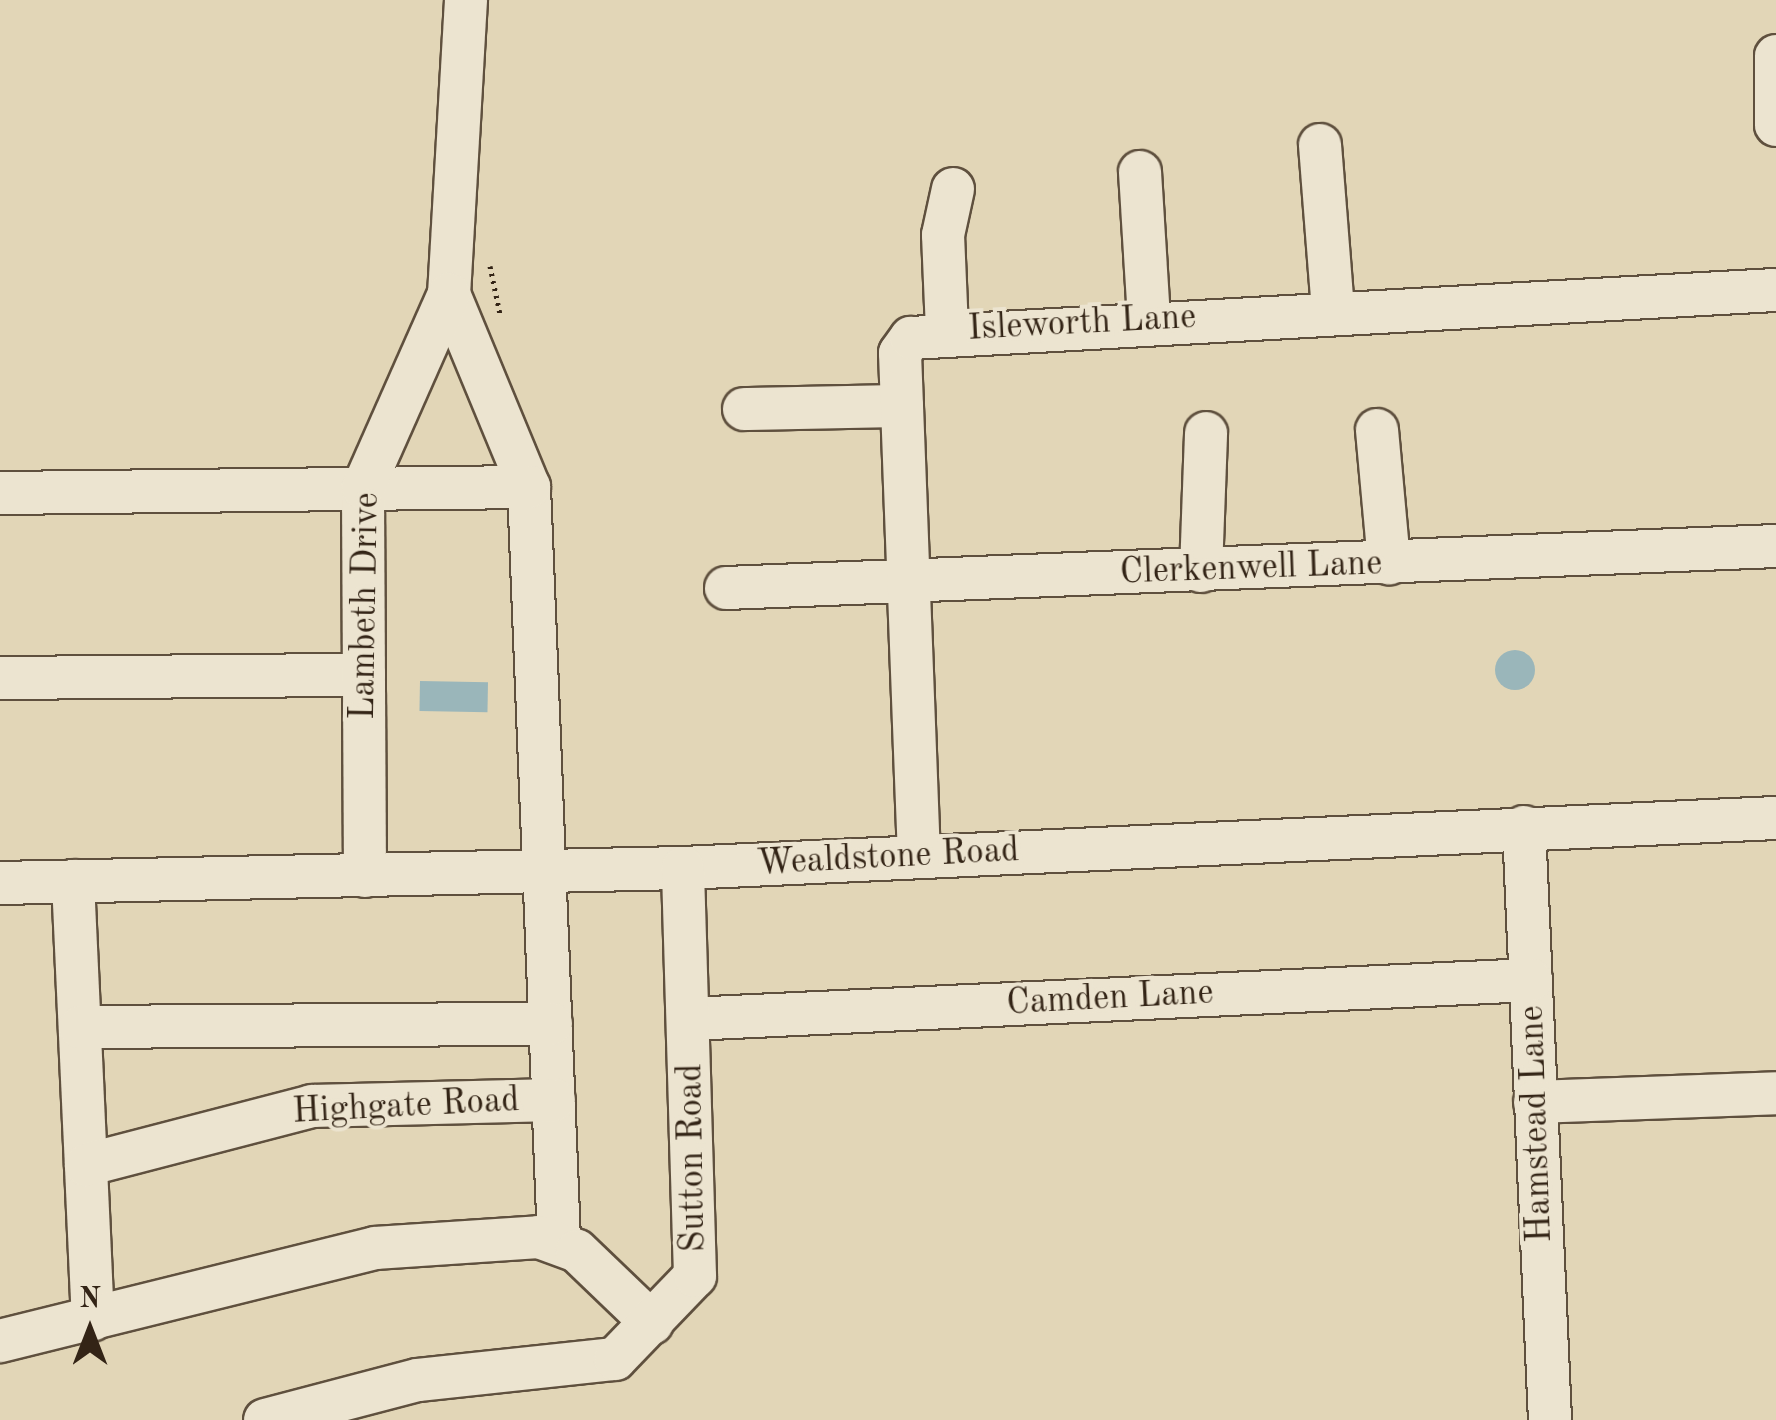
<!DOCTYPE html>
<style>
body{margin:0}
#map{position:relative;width:1776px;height:1420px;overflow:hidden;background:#e2d6b7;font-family:"Old Standard TT",serif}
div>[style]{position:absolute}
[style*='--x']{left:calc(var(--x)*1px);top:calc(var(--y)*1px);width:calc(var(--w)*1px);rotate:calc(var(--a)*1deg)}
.water>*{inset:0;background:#9ab6ba;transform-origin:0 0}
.round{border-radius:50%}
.path>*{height:5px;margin-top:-2.5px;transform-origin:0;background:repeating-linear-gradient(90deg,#332416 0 2.5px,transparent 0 7.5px)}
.roads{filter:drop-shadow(2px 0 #5f503e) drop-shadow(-2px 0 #5f503e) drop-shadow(0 2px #5f503e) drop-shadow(0 -2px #5f503e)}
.minor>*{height:42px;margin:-21px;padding:0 21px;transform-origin:21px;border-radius:21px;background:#ece4d0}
span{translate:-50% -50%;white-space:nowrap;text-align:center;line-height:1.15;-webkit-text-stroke:8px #ece4d0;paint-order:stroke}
.street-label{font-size:35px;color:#332416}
.north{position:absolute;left:40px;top:1280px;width:100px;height:100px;-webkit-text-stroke:8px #ece4d0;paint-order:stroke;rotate:0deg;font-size:28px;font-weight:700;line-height:40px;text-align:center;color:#332416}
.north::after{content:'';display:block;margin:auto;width:35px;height:45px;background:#332416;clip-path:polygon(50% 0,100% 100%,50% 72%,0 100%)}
</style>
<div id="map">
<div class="water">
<i class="round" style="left:1495px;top:650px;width:40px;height:40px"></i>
<i style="left:420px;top:681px;width:68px;height:30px;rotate:1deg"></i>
</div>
<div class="path">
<i style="--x:490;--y:266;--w:49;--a:78.2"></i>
</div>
<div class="roads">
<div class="minor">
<i style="--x:466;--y:0;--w:294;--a:93.3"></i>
<i style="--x:449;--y:294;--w:209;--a:67.5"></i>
<i style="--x:529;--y:487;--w:754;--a:87.72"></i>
<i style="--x:1776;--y:56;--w:69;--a:90"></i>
<i style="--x:1320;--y:145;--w:168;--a:85.5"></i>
<i style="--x:1140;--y:172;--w:149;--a:86.5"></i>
<i style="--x:947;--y:330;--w:95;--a:-92.4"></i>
<i style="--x:943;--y:235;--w:47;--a:-77.7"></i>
<i style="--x:744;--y:409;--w:158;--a:-1.1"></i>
<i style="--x:1377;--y:430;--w:134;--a:84.8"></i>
<i style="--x:0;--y:493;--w:529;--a:-0.65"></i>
<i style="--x:1201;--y:571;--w:138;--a:-87.9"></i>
<i style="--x:726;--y:588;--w:1051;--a:-2.29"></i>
<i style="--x:0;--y:678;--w:364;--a:-0.5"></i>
<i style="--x:1524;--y:827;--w:594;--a:87.49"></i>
<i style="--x:919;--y:857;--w:504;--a:-92.16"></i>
<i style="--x:900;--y:353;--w:19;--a:-54"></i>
<i style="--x:911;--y:338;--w:866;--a:-3.18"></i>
<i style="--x:365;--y:876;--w:388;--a:-90.3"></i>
<i style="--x:363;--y:488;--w:212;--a:-66.1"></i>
<i style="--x:73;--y:881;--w:439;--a:87.4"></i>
<i style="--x:0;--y:883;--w:683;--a:-1.26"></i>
<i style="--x:683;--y:868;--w:1094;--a:-2.62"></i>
<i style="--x:689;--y:1019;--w:843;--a:-2.65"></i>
<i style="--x:80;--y:1027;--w:471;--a:-0.4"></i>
<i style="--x:1535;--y:1102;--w:241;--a:-2.1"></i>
<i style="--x:86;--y:1165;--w:234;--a:-14.6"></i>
<i style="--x:312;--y:1106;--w:242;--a:-1.4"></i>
<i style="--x:0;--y:1341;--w:386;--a:-13.9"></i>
<i style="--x:375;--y:1248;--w:164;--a:-3.8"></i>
<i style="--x:539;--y:1237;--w:40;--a:20.2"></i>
<i style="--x:577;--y:1251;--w:104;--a:43.8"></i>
<i style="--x:265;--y:1420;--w:158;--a:-14.7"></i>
<i style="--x:418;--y:1380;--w:198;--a:-6.1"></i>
<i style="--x:615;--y:1359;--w:115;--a:-46.1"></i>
<i style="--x:695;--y:1276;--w:408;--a:-91.7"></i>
</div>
</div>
<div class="street-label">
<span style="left:1082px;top:324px;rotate:-3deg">Isleworth Lane</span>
<span style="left:1251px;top:569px;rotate:-2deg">Clerkenwell Lane</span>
<span style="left:366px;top:606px;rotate:-89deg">Lambeth Drive</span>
<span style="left:888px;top:858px;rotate:-3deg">Wealdstone Road</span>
<span style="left:1110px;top:999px;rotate:-3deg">Camden Lane</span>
<span style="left:406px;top:1107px;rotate:-3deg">Highgate Road</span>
<span style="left:1537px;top:1124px;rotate:-92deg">Hamstead Lane</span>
<span style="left:693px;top:1158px;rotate:-91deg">Sutton Road</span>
</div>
<div class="north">N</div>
</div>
